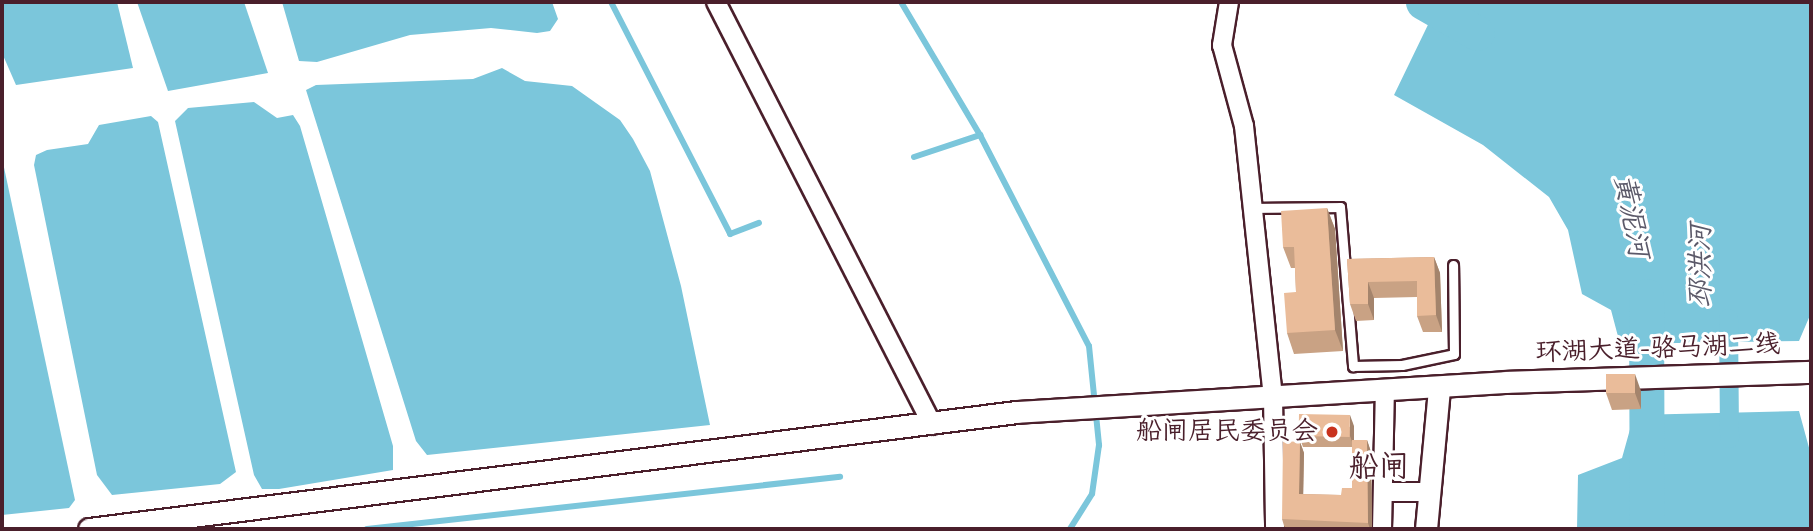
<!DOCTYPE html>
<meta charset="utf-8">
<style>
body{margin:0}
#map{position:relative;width:1813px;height:531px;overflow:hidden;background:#fff;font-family:"Comic Neue","LXGW WenKai TC",sans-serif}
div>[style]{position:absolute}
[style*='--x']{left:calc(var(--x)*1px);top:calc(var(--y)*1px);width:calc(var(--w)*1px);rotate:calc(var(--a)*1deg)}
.water>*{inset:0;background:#7bc6db}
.stream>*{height:6px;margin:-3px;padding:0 3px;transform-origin:3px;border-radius:3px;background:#7bc6db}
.canal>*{height:19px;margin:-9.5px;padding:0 9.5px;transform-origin:9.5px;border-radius:9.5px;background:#7bc6db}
.river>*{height:35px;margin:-17.5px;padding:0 17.5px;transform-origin:17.5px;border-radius:17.5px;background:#7bc6db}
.roads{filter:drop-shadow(2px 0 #4a1f2b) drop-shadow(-2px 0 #4a1f2b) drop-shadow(0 2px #4a1f2b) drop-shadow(0 -2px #4a1f2b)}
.service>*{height:9px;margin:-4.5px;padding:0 4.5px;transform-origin:4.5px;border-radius:4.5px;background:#fff}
.minor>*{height:18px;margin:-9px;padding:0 9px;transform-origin:9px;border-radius:9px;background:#fff}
.tertiary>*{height:21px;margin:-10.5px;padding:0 10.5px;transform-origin:10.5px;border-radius:10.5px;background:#fff}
.wall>*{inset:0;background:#c9a284}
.shaded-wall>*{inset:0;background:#a4846c}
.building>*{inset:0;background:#eabc9a;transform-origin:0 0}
.dots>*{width:19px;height:19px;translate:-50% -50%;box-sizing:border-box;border:4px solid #fff;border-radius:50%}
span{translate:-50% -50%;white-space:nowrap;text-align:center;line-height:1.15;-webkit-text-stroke:6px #fff;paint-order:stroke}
.street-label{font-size:26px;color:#4a1f2b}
.poi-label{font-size:26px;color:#4a1f2b}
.right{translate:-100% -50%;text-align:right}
.water-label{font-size:28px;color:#5b5969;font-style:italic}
.quarter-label{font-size:30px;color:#4a1f2b}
.frame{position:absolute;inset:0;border:4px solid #4a1f2b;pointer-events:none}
</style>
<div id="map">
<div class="water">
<i style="clip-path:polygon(2px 2px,117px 2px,133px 68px,16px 85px,2px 53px)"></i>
<i style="clip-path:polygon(137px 2px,244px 2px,268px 73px,168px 91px)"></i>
<i style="clip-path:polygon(282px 2px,552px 2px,558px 19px,550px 31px,537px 33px,491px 28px,410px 35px,317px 62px,299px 61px)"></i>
<i style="clip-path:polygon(1439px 2px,1811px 2px,1811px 313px,1799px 341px,1620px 344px,1611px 310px,1582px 294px,1568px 230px,1549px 197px,1483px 145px,1394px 95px)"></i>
<i style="clip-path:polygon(502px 68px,525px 81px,572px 86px,620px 120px,633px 139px,650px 171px,681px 286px,710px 425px,427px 455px,416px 441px,306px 90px,316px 85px,473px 79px)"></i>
<i style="clip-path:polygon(254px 102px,277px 118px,293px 115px,300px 126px,393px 446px,393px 470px,279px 489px,262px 489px,254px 475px,175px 121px,188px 108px)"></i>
<i style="clip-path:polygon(151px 116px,158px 122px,236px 472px,220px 484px,112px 495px,97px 475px,34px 165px,36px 155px,47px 150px,88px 144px,99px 125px)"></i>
<i style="clip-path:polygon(2px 158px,75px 500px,69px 508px,2px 515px)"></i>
<i style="clip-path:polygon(1799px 411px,1811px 455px,1811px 529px,1577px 529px,1578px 475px,1622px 458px,1634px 415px)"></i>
</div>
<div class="stream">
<i style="--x:611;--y:2;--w:261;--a:62.8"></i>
<i style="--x:730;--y:234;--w:31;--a:-21"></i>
<i style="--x:901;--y:2;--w:155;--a:59.3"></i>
<i style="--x:980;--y:135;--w:237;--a:62.7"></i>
<i style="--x:1089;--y:346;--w:100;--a:84.2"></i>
<i style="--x:1099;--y:445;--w:49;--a:98.1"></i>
<i style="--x:1092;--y:494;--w:41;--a:122.2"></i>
<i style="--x:914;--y:157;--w:70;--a:-18.4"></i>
<i style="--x:367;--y:529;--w:476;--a:-6.3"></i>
</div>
<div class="canal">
<i style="--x:1728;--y:318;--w:120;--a:89.5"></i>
</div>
<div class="river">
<i style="--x:1423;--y:2;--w:62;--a:29.9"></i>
<i style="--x:1646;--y:296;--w:233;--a:89.8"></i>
</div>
<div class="roads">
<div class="service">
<i style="--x:1253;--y:208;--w:87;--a:-0.7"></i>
<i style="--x:1340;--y:207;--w:160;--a:85.3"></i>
<i style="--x:1353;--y:366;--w:49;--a:-1.2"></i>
<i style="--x:1402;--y:365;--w:53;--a:-11.9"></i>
<i style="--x:1454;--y:354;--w:89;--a:-90.6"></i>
</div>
<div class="minor">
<i style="--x:716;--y:2;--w:475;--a:62.9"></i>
<i style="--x:1229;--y:2;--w:44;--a:99.2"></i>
<i style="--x:1222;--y:45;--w:84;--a:74.8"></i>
<i style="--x:1244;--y:126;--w:272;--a:83.9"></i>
<i style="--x:1273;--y:396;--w:133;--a:89.1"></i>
<i style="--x:1383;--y:492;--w:47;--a:0"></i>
<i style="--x:1382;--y:529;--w:138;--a:-88.8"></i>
</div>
<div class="tertiary">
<i style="--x:89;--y:529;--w:934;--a:-7.19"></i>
<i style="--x:1016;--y:412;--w:491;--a:-3.5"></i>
<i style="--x:1506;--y:382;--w:305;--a:-1.9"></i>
<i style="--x:1426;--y:529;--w:142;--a:-84.7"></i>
</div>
</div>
<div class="wall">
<i style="clip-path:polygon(1327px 208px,1335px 229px,1343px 351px,1294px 354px,1287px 333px,1296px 292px,1295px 268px,1291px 268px,1283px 247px)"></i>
<i style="clip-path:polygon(1434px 257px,1440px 273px,1442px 332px,1423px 332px,1417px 316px,1417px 297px,1374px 298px,1374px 320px,1356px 321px,1350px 304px,1347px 259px)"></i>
<i style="clip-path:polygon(1641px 391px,1641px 409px,1612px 410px,1606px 393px)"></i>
<i style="clip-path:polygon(1354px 426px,1354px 440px,1367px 440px,1371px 452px,1372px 529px,1285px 529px,1282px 519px,1300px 442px,1304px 453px,1303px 494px,1341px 495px,1352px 488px,1352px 447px,1303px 447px,1299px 436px)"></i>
</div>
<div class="shaded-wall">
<i style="clip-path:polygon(1327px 208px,1335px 229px,1343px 351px,1335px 330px)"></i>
<i style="clip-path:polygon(1434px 257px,1440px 273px,1442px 332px,1436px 315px)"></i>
<i style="clip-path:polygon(1368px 282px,1374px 298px,1374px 320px,1368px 304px)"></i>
<i style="clip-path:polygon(1635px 374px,1641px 391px,1641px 409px,1635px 393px)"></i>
<i style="clip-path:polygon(1350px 415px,1354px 426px,1354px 447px,1350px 436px)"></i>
<i style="clip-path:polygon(1367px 440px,1371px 452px,1372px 529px,1370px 529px,1368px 523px)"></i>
<i style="clip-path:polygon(1300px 442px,1304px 453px,1303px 506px,1299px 494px)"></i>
</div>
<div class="building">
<i style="clip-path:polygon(1327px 208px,1335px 330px,1287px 333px,1284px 293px,1296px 292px,1294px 247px,1283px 247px,1281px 211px)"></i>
<i style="clip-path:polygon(1434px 257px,1436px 315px,1417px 316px,1417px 281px,1368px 282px,1368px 304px,1350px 304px,1347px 259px)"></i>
<i style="left:1635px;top:374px;width:19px;height:29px;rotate:90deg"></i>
<i style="left:1299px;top:414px;width:51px;height:22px;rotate:1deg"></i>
<i style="clip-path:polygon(1352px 440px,1367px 440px,1368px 523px,1282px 519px,1283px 441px,1300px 442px,1299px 494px,1341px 495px,1342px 488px,1352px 488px)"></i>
</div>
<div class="dots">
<i style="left:1332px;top:432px;background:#c8321e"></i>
</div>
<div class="street-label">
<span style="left:1658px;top:349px;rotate:-2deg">环湖大道-骆马湖二线</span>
</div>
<div class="poi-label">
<span class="right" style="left:1318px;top:432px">船闸居民委员会</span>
</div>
<div class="water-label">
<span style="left:1632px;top:216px;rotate:79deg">黄泥河</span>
<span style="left:1700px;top:266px;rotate:-90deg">邳洪河</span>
</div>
<div class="quarter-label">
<span style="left:1379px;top:467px">船闸</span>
</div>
<div class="frame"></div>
</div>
